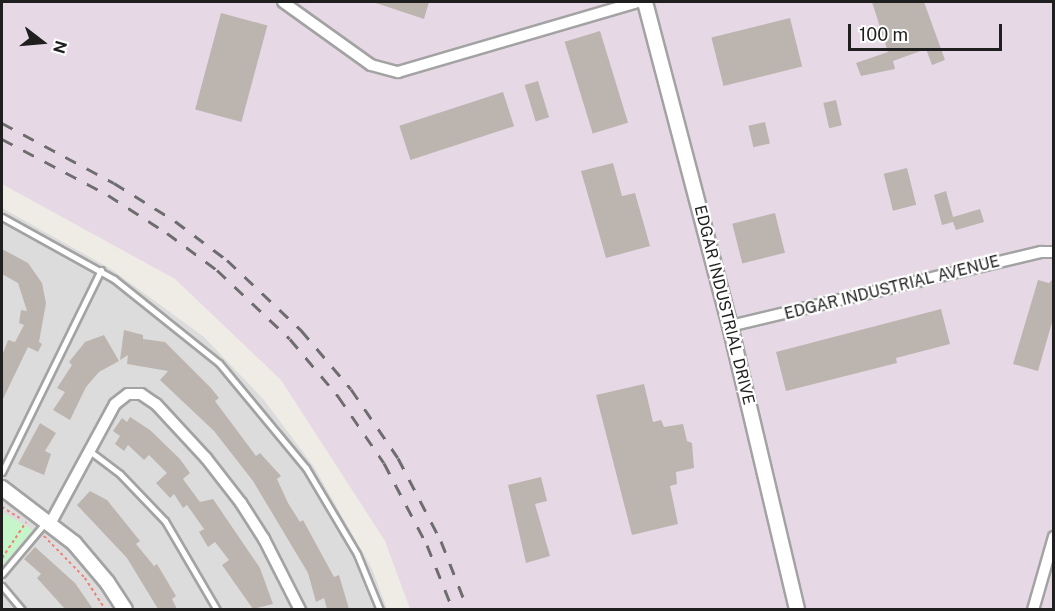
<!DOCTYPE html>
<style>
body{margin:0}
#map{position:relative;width:1055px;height:611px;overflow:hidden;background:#efece6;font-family:"Public Sans",sans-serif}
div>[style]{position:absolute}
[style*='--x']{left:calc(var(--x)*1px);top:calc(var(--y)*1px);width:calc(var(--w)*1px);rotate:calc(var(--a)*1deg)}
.residential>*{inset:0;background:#dddcdc}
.industrial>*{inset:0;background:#e7d8e5}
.park>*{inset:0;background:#c6f5c9}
.building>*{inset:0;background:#bcb5af;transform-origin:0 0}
.path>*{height:1.5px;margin-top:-0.75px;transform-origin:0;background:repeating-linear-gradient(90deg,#ef8076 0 3px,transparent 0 6px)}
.roads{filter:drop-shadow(2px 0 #a3a3a3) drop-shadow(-2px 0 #a3a3a3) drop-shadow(0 2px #a3a3a3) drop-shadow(0 -2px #a3a3a3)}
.service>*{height:5px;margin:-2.5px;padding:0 2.5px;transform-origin:2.5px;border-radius:2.5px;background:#fff}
.minor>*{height:10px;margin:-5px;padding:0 5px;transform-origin:5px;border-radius:5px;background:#fff}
.tertiary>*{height:14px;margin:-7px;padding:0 7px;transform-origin:7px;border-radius:7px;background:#fff}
.rail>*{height:3px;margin-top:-1.5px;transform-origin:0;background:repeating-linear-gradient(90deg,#6d6d6d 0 12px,transparent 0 24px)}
span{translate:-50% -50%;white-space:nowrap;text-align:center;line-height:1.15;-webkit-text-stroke:4.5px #fff;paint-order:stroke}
.street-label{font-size:16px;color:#1f1f1f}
.frame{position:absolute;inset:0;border:3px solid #1f1f1f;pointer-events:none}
.north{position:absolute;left:12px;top:12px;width:60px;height:60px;-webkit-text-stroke:4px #fff;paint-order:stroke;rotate:106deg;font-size:16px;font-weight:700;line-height:24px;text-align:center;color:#1f1f1f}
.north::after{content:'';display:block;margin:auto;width:21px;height:27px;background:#1f1f1f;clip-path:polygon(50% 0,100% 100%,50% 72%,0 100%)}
.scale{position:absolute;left:848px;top:24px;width:154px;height:27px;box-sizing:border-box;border:3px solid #1f1f1f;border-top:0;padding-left:8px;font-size:18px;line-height:21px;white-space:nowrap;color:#1f1f1f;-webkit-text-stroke:4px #fff;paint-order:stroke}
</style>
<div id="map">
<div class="residential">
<i style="clip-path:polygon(2px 208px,111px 269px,204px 337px,264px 400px,314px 467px,372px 569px,387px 609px,2px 609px)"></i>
</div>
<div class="industrial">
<i style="clip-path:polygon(2px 2px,1053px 2px,1053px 609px,410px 609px,385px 541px,281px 380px,175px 279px,2px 184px)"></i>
</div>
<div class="park">
<i style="clip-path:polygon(2px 512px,33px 530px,2px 566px,2px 511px)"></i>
</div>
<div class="building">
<i style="clip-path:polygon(373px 2px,429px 2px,424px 19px)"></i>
<i style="clip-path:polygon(872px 2px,924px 2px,945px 60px,932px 65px,926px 49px,893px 61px,895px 69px,861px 76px,856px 63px,888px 52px)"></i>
<i style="left:221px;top:13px;width:48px;height:100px;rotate:15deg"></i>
<i style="left:790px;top:18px;width:50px;height:81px;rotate:76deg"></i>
<i style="left:600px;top:31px;width:96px;height:37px;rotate:73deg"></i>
<i style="left:538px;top:81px;width:38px;height:14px;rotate:73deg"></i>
<i style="left:503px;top:92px;width:36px;height:109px;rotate:72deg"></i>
<i style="left:836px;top:100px;width:26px;height:13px;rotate:77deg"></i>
<i style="left:765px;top:122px;width:22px;height:17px;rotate:77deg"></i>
<i style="clip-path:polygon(613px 163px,622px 196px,635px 193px,650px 246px,606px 258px,581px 171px)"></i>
<i style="left:907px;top:168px;width:38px;height:24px;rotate:76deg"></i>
<i style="clip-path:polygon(946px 191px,953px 217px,980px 209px,984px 222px,956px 230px,953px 222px,942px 225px,934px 195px)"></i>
<i style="left:775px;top:213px;width:41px;height:44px;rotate:76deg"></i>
<i style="clip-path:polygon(2px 249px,28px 263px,42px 283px,46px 303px,39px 342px,42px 344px,38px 352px,28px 347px,2px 401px,2px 356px,8px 340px,15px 342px,24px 325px,19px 323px,21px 310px,27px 311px,18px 283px,2px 274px)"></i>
<i style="clip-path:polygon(1053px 279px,1053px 319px,1038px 371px,1013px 364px,1038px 280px,1049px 283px)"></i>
<i style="clip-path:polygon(941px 309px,950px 344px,896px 358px,897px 363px,786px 391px,776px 352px)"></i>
<i style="clip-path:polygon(124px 330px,143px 335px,143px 339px,165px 342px,211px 388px,219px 398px,215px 401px,256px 456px,260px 453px,281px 476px,277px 479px,288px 503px,300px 522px,303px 520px,334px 577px,339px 575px,349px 609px,327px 609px,324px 598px,316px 602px,308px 573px,253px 481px,214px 431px,160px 380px,168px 371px,127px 364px,128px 355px,120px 360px)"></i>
<i style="clip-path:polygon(104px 335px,119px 361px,99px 372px,86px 387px,70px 420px,53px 410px,65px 392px,57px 388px,72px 365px,69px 362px,85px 342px)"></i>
<i style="clip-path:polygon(644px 384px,653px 422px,661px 420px,664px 427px,683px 424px,687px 441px,692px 443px,694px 468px,676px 472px,677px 484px,670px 486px,678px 524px,632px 535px,596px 395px)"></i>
<i style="clip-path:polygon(130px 417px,150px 430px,180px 459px,190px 473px,183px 479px,200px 502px,213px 499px,260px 568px,273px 604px,253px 609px,222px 565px,229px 560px,215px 542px,208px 547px,199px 532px,204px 529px,187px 505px,183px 508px,174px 494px,170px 498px,156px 483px,167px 473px,149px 455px,144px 460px,128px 445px,124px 451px,115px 444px,120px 436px,113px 431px,122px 418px,127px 422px)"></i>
<i style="clip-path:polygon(40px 423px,56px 433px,45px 451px,51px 454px,44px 475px,18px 464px)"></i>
<i style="clip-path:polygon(541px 477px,547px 501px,535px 504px,550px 556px,526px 563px,508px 485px)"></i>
<i style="clip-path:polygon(90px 491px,107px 500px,140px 541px,136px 544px,154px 566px,157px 564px,176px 596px,172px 599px,177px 609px,158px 609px,127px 558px,77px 505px)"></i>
<i style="clip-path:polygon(35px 547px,75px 583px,93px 609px,65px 609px,37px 578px,41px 574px,24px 559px)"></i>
</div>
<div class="path">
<i style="--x:2;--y:507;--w:22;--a:32"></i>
<i style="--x:44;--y:536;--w:59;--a:45.7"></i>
<i style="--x:85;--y:578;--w:38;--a:57"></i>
<i style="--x:2;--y:558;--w:43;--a:-56.3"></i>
</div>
<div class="roads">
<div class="service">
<i style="--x:2;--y:217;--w:128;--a:29"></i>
<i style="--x:114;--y:279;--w:134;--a:38.7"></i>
<i style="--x:219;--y:363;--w:136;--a:50.4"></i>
<i style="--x:306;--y:468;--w:100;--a:59.3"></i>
<i style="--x:357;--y:554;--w:61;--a:67.7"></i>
<i style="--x:91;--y:452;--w:36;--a:37"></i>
<i style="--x:120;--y:474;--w:65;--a:46.2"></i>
<i style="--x:165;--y:521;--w:103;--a:59.7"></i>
<i style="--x:2;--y:472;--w:225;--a:-63.9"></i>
<i style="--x:2;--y:574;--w:67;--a:-49.9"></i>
<i style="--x:2;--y:586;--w:31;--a:50"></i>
</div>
<div class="minor">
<i style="--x:283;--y:2;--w:108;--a:35.6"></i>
<i style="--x:371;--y:65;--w:28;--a:15"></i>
<i style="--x:398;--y:72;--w:250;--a:-16.3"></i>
<i style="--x:730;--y:326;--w:320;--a:-13.4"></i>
<i style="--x:1041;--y:252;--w:13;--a:0"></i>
<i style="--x:51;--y:522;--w:134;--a:-61.5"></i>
<i style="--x:115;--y:404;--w:16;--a:-38"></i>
<i style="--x:128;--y:394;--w:13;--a:0"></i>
<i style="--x:141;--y:394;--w:18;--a:34"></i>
<i style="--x:156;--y:404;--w:74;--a:47.2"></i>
<i style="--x:206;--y:458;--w:57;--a:52.1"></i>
<i style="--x:241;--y:503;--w:43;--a:57.4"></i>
<i style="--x:264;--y:539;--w:80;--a:63.1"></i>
<i style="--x:1033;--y:610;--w:76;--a:-74"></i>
</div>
<div class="tertiary">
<i style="--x:645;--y:2;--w:335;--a:75.3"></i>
<i style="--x:730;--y:326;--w:292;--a:76.7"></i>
<i style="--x:2;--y:488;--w:91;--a:37.4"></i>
<i style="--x:74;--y:543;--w:51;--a:49.8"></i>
<i style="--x:107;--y:582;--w:33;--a:57"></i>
</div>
</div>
<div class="rail">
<i style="--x:2;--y:123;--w:127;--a:28.2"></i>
<i style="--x:114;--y:183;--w:72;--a:31.9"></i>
<i style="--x:175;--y:221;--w:65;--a:36.9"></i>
<i style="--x:227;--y:260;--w:102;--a:43.4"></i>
<i style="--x:301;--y:330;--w:77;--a:49.7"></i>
<i style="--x:351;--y:389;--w:83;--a:55.7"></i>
<i style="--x:398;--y:458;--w:93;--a:62.6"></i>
<i style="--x:441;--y:541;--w:74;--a:68.6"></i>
<i style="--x:2;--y:139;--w:120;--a:27.8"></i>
<i style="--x:108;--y:195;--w:70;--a:32.8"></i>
<i style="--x:167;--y:233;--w:62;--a:36.5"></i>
<i style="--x:217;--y:270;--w:100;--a:43.4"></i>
<i style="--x:290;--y:339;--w:75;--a:49.9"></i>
<i style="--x:338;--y:396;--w:81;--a:55.5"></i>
<i style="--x:384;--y:463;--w:93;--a:62.3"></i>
<i style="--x:427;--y:545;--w:70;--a:68.2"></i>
</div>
<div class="street-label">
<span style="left:892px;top:288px;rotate:-14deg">EDGAR INDUSTRIAL AVENUE</span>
<span style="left:724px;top:305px;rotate:76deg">EDGAR INDUSTRIAL DRIVE</span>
</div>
<div class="frame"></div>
<div class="north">N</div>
<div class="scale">100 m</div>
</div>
